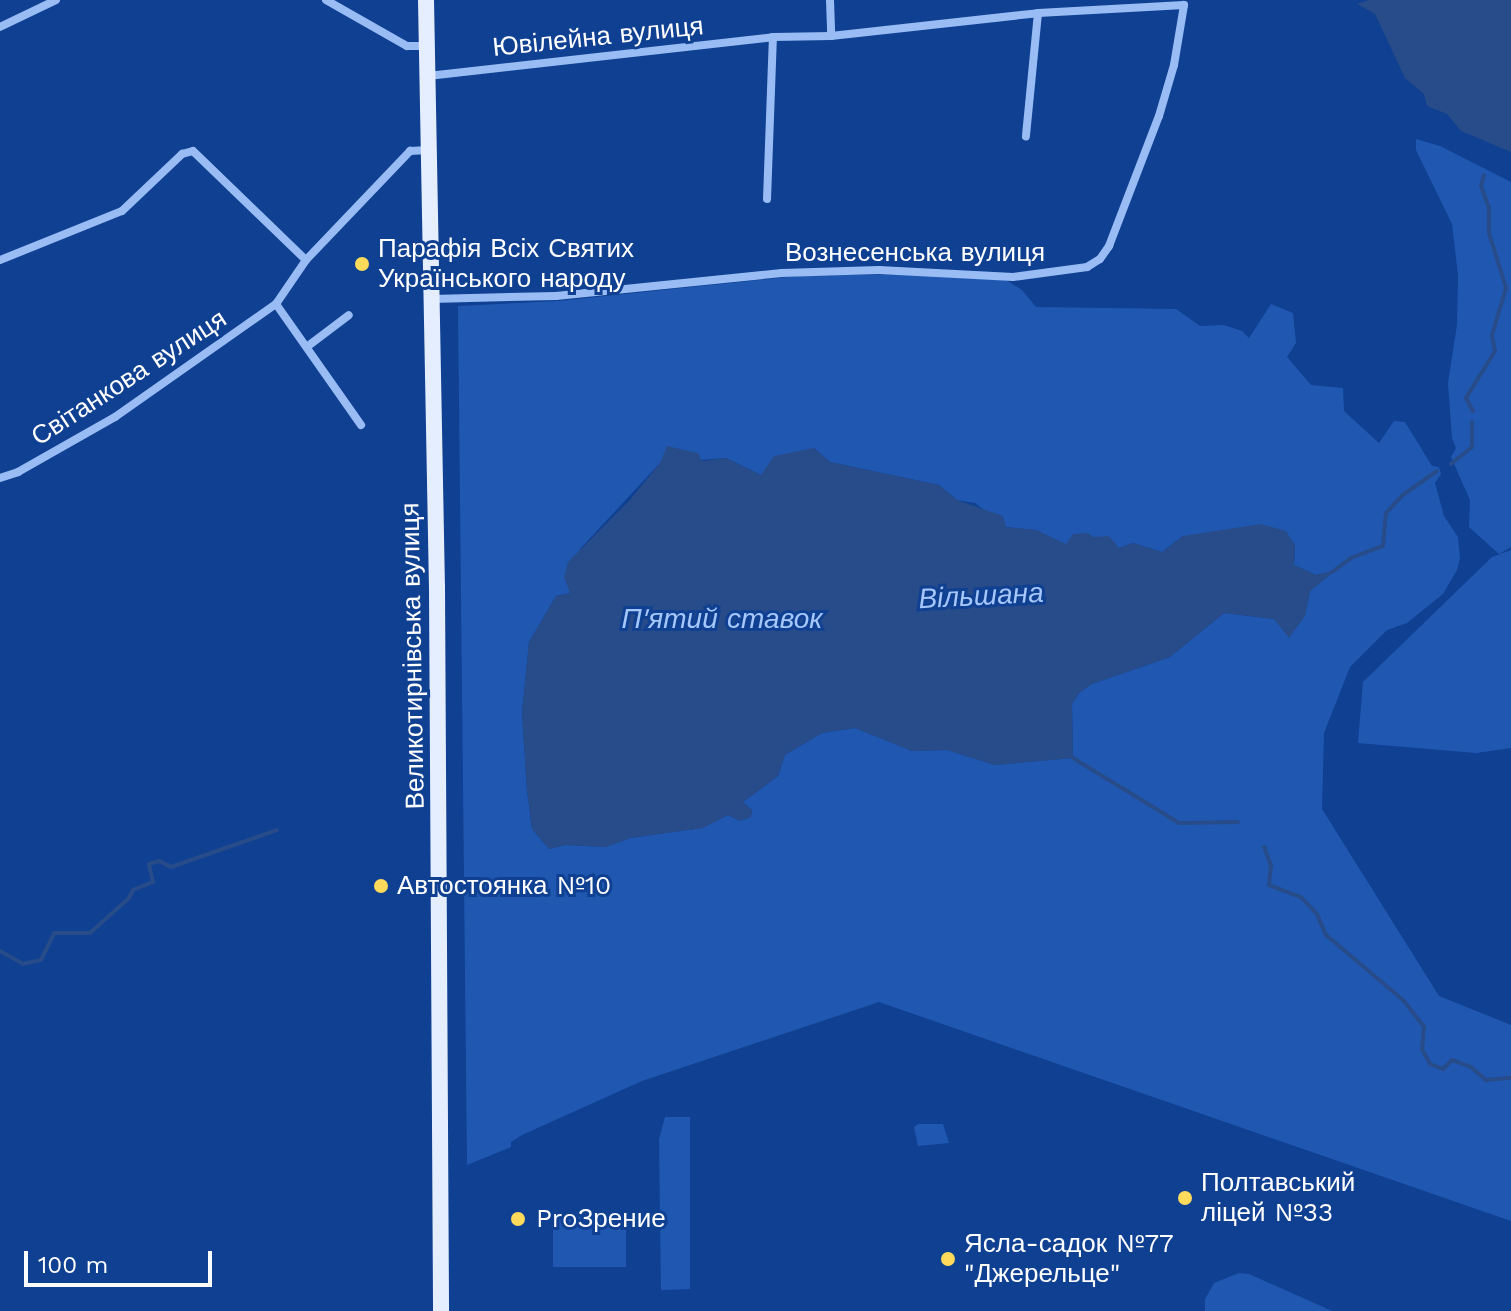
<!DOCTYPE html>
<meta charset="utf-8">
<style>
body{margin:0}
#map{position:relative;width:1511px;height:1311px;overflow:hidden;background:#0f4091;font-family:"Work Sans",sans-serif}
div>[style]{position:absolute}
[style*='--x']{left:calc(var(--x)*1px);top:calc(var(--y)*1px);width:calc(var(--w)*1px);rotate:calc(var(--a)*1deg)}
.green>*{inset:0;background:#2058b1;transform-origin:0 0}
.water>*{inset:0;background:#274c89}
.stream>*{height:4px;margin:-2px;padding:0 2px;transform-origin:2px;border-radius:2px;background:#274c89}
.minor>*{height:8px;margin:-4px;padding:0 4px;transform-origin:4px;border-radius:4px;background:#99bcf4}
.primary>*{height:16px;margin:-8px;padding:0 8px;transform-origin:8px;border-radius:8px;background:#e5eeff}
.dots>*{width:22px;height:22px;translate:-50% -50%;box-sizing:border-box;border:4px solid #0f4091;border-radius:50%}
span{translate:-50% -50%;white-space:nowrap;text-align:center;line-height:1.15;-webkit-text-stroke:6px #0f4091;paint-order:stroke}
.street-label{font-size:26px;color:#fff}
.poi-label{font-size:26px;color:#fff}
.left{translate:0 -50%;text-align:left}
.water-label{font-size:28px;color:#a5c7fb;font-style:italic}
.scale{position:absolute;left:24px;top:1251px;width:188px;height:36px;box-sizing:border-box;border:4px solid #fff;border-top:0;padding-left:10px;font-size:24px;line-height:28px;white-space:nowrap;color:#fff;-webkit-text-stroke:6px #0f4091;paint-order:stroke}
</style>
<div id="map">
<div class="green">
<i style="clip-path:polygon(1416px 139px,1440px 146px,1511px 182px,1511px 547px,1499px 554px,1469px 527px,1470px 500px,1451px 457px,1456px 448px,1452px 438px,1448px 383px,1457px 325px,1458px 275px,1452px 224px,1416px 150px)"></i>
<i style="clip-path:polygon(evenodd,910px 274px,1001px 277px,1022px 290px,1036px 307px,1176px 309px,1200px 326px,1224px 325px,1242px 331px,1249px 338px,1271px 304px,1293px 313px,1296px 343px,1287px 357px,1311px 385px,1343px 388px,1344px 411px,1379px 443px,1394px 421px,1405px 422px,1432px 466px,1439px 467px,1441px 474px,1435px 483px,1444px 516px,1458px 537px,1460px 558px,1457px 570px,1443px 594px,1407px 623px,1387px 630px,1350px 667px,1324px 733px,1322px 809px,1439px 996px,1511px 1025px,1511px 1221px,879px 1002px,642px 1081px,522px 1135px,511px 1142px,511px 1147px,467px 1165px,458px 306px,558px 301px,798px 276px,910px 274px,814px 448px,830px 462px,939px 485px,957px 500px,975px 503px,1006px 527px,1036px 530px,1067px 545px,1119px 548px,1133px 543px,1162px 552px,1183px 536px,1295px 545px,1294px 565px,1316px 575px,1334px 571px,1310px 591px,1305px 615px,1289px 637px,1274px 619px,1224px 613px,1170px 657px,1092px 684px,1079px 693px,1072px 704px,1073px 758px,995px 765px,947px 750px,912px 751px,855px 728px,822px 733px,785px 755px,778px 776px,743px 802px,752px 810px,751px 817px,740px 821px,728px 815px,702px 828px,630px 838px,606px 847px,565px 845px,549px 849px,532px 829px,527px 790px,522px 713px,529px 642px,556px 596px,570px 593px,580px 549px,660px 463px,726px 458px,761px 475px,814px 448px)"></i>
<i style="clip-path:polygon(1511px 550px,1511px 748px,1476px 753px,1358px 743px,1363px 682px,1492px 557px)"></i>
<i style="clip-path:polygon(665px 1117px,690px 1117px,690px 1289px,661px 1290px,659px 1139px)"></i>
<i style="clip-path:polygon(918px 1124px,943px 1124px,949px 1143px,918px 1146px,914px 1127px)"></i>
<i style="left:553px;top:1214px;width:73px;height:53px"></i>
<i style="clip-path:polygon(1239px 1273px,1249px 1274px,1332px 1311px,1205px 1311px,1205px 1299px,1214px 1283px)"></i>
</div>
<div class="water">
<i style="clip-path:polygon(1369px 0,1511px 0,1511px 152px,1461px 131px,1447px 114px,1427px 106px,1424px 94px,1405px 78px,1375px 14px,1357px 4px)"></i>
<i style="clip-path:polygon(667px 446px,698px 453px,702px 461px,726px 458px,761px 475px,774px 456px,814px 448px,830px 462px,939px 485px,957px 500px,1003px 516px,1006px 527px,1036px 530px,1066px 544px,1073px 534px,1087px 533px,1094px 537px,1109px 536px,1119px 548px,1133px 543px,1162px 552px,1183px 536px,1261px 524px,1286px 531px,1295px 545px,1294px 565px,1316px 575px,1336px 570px,1310px 591px,1305px 616px,1289px 638px,1274px 619px,1224px 613px,1170px 657px,1092px 684px,1079px 693px,1072px 704px,1073px 758px,995px 765px,947px 750px,912px 751px,855px 728px,822px 733px,785px 755px,778px 776px,743px 802px,752px 810px,751px 817px,740px 821px,728px 815px,703px 828px,630px 838px,606px 847px,565px 845px,549px 849px,532px 829px,527px 790px,522px 713px,529px 642px,556px 596px,570px 593px,564px 577px,568px 562px,629px 501px,660px 463px)"></i>
</div>
<div class="stream">
<i style="--x:1473;--y:411;--w:15;--a:-118"></i>
<i style="--x:1466;--y:398;--w:55;--a:-58.3"></i>
<i style="--x:1495;--y:351;--w:16;--a:-101"></i>
<i style="--x:1492;--y:335;--w:49;--a:-73.4"></i>
<i style="--x:1506;--y:288;--w:58;--a:-107.2"></i>
<i style="--x:1489;--y:233;--w:25;--a:-90"></i>
<i style="--x:1489;--y:208;--w:23;--a:-110"></i>
<i style="--x:1481;--y:186;--w:11;--a:-75"></i>
<i style="--x:1451;--y:464;--w:27;--a:-39"></i>
<i style="--x:1472;--y:447;--w:25;--a:-90"></i>
<i style="--x:1332;--y:572;--w:24;--a:-36"></i>
<i style="--x:1351;--y:558;--w:34;--a:-21"></i>
<i style="--x:1383;--y:546;--w:33;--a:-85"></i>
<i style="--x:1386;--y:513;--w:26;--a:-47"></i>
<i style="--x:1404;--y:494;--w:40;--a:-34.9"></i>
<i style="--x:1073;--y:758;--w:124;--a:31.5"></i>
<i style="--x:1179;--y:823;--w:59;--a:-1"></i>
<i style="--x:1264;--y:847;--w:19;--a:69"></i>
<i style="--x:1271;--y:865;--w:20;--a:96"></i>
<i style="--x:1269;--y:885;--w:34;--a:21"></i>
<i style="--x:1301;--y:897;--w:23;--a:47"></i>
<i style="--x:1317;--y:914;--w:23;--a:67"></i>
<i style="--x:1326;--y:935;--w:102;--a:40.2"></i>
<i style="--x:1404;--y:1001;--w:33;--a:52"></i>
<i style="--x:1424;--y:1027;--w:22;--a:95"></i>
<i style="--x:1422;--y:1049;--w:17;--a:62"></i>
<i style="--x:1430;--y:1064;--w:14;--a:21"></i>
<i style="--x:1443;--y:1069;--w:13;--a:-45"></i>
<i style="--x:1452;--y:1060;--w:20;--a:20"></i>
<i style="--x:1471;--y:1067;--w:20;--a:41"></i>
<i style="--x:1486;--y:1080;--w:25;--a:-5"></i>
<i style="--x:0;--y:951;--w:26;--a:29"></i>
<i style="--x:23;--y:964;--w:18;--a:-13"></i>
<i style="--x:41;--y:960;--w:30;--a:-64"></i>
<i style="--x:54;--y:933;--w:36;--a:0"></i>
<i style="--x:90;--y:933;--w:52;--a:-41.9"></i>
<i style="--x:129;--y:898;--w:9;--a:-63"></i>
<i style="--x:133;--y:890;--w:22;--a:-22"></i>
<i style="--x:153;--y:882;--w:18;--a:-103"></i>
<i style="--x:149;--y:864;--w:10;--a:-17"></i>
<i style="--x:159;--y:861;--w:13;--a:27"></i>
<i style="--x:171;--y:867;--w:112;--a:-19.2"></i>
</div>
<div class="minor">
<i style="--x:326;--y:0;--w:93;--a:29.6"></i>
<i style="--x:407;--y:46;--w:19;--a:0"></i>
<i style="--x:830;--y:0;--w:36;--a:88"></i>
<i style="--x:0;--y:27;--w:62;--a:-25.7"></i>
<i style="--x:428;--y:76;--w:347;--a:-6.4"></i>
<i style="--x:773;--y:37;--w:58;--a:-1"></i>
<i style="--x:831;--y:36;--w:208;--a:-6.3"></i>
<i style="--x:767;--y:199;--w:162;--a:-87.9"></i>
<i style="--x:0;--y:260;--w:131;--a:-21.9"></i>
<i style="--x:122;--y:211;--w:83;--a:-43.5"></i>
<i style="--x:182;--y:154;--w:11;--a:-15"></i>
<i style="--x:193;--y:151;--w:157;--a:44"></i>
<i style="--x:431;--y:299;--w:125;--a:-1.4"></i>
<i style="--x:556;--y:296;--w:227;--a:-5.8"></i>
<i style="--x:782;--y:273;--w:97;--a:-1.8"></i>
<i style="--x:879;--y:270;--w:134;--a:3"></i>
<i style="--x:1013;--y:277;--w:75;--a:-7.7"></i>
<i style="--x:1087;--y:267;--w:15;--a:-32"></i>
<i style="--x:1100;--y:259;--w:16;--a:-55"></i>
<i style="--x:1109;--y:246;--w:139;--a:-69"></i>
<i style="--x:1159;--y:116;--w:53;--a:-73.6"></i>
<i style="--x:1174;--y:65;--w:61;--a:-80.5"></i>
<i style="--x:1184;--y:5;--w:146;--a:176.9"></i>
<i style="--x:1038;--y:13;--w:124;--a:95.6"></i>
<i style="--x:276;--y:304;--w:148;--a:54.9"></i>
<i style="--x:308;--y:346;--w:51;--a:-37.1"></i>
<i style="--x:0;--y:478;--w:19;--a:-18"></i>
<i style="--x:18;--y:472;--w:112;--a:-29.6"></i>
<i style="--x:115;--y:417;--w:197;--a:-35.1"></i>
<i style="--x:276;--y:304;--w:53;--a:-55.7"></i>
<i style="--x:306;--y:260;--w:151;--a:-46.3"></i>
<i style="--x:410;--y:151;--w:18;--a:-3"></i>
</div>
<div class="primary">
<i style="--x:426;--y:0;--w:587;--a:88.93"></i>
<i style="--x:437;--y:587;--w:724;--a:89.68"></i>
</div>
<div class="dots">
<i style="left:362px;top:264px;background:#ffda5b"></i>
<i style="left:381px;top:886px;background:#ffda5b"></i>
<i style="left:1185px;top:1198px;background:#ffda5b"></i>
<i style="left:518px;top:1219px;background:#ffda5b"></i>
<i style="left:948px;top:1259px;background:#ffda5b"></i>
</div>
<div class="street-label">
<span style="left:598px;top:37px;rotate:-6deg">Ювілейна вулиця</span>
<span style="left:915px;top:253px">Вознесенська вулиця</span>
<span style="left:129px;top:378px;rotate:-33deg">Світанкова вулиця</span>
<span style="left:413px;top:656px;rotate:-91deg">Великотирнівська вулиця</span>
</div>
<div class="poi-label">
<span class="left" style="left:378px;top:264px">Парафія Всіх Святих<br>Українського народу</span>
<span class="left" style="left:397px;top:886px">Автостоянка №10</span>
<span class="left" style="left:1201px;top:1198px">Полтавський<br>ліцей №33</span>
<span class="left" style="left:536px;top:1219px">ProЗрение</span>
<span class="left" style="left:964px;top:1259px">Ясла-садок №77<br>"Джерельце"</span>
</div>
<div class="water-label">
<span style="left:981px;top:596px;rotate:-3deg">Вільшана</span>
<span style="left:722px;top:619px">П'ятий ставок</span>
</div>
<div class="scale">100 m</div>
</div>
